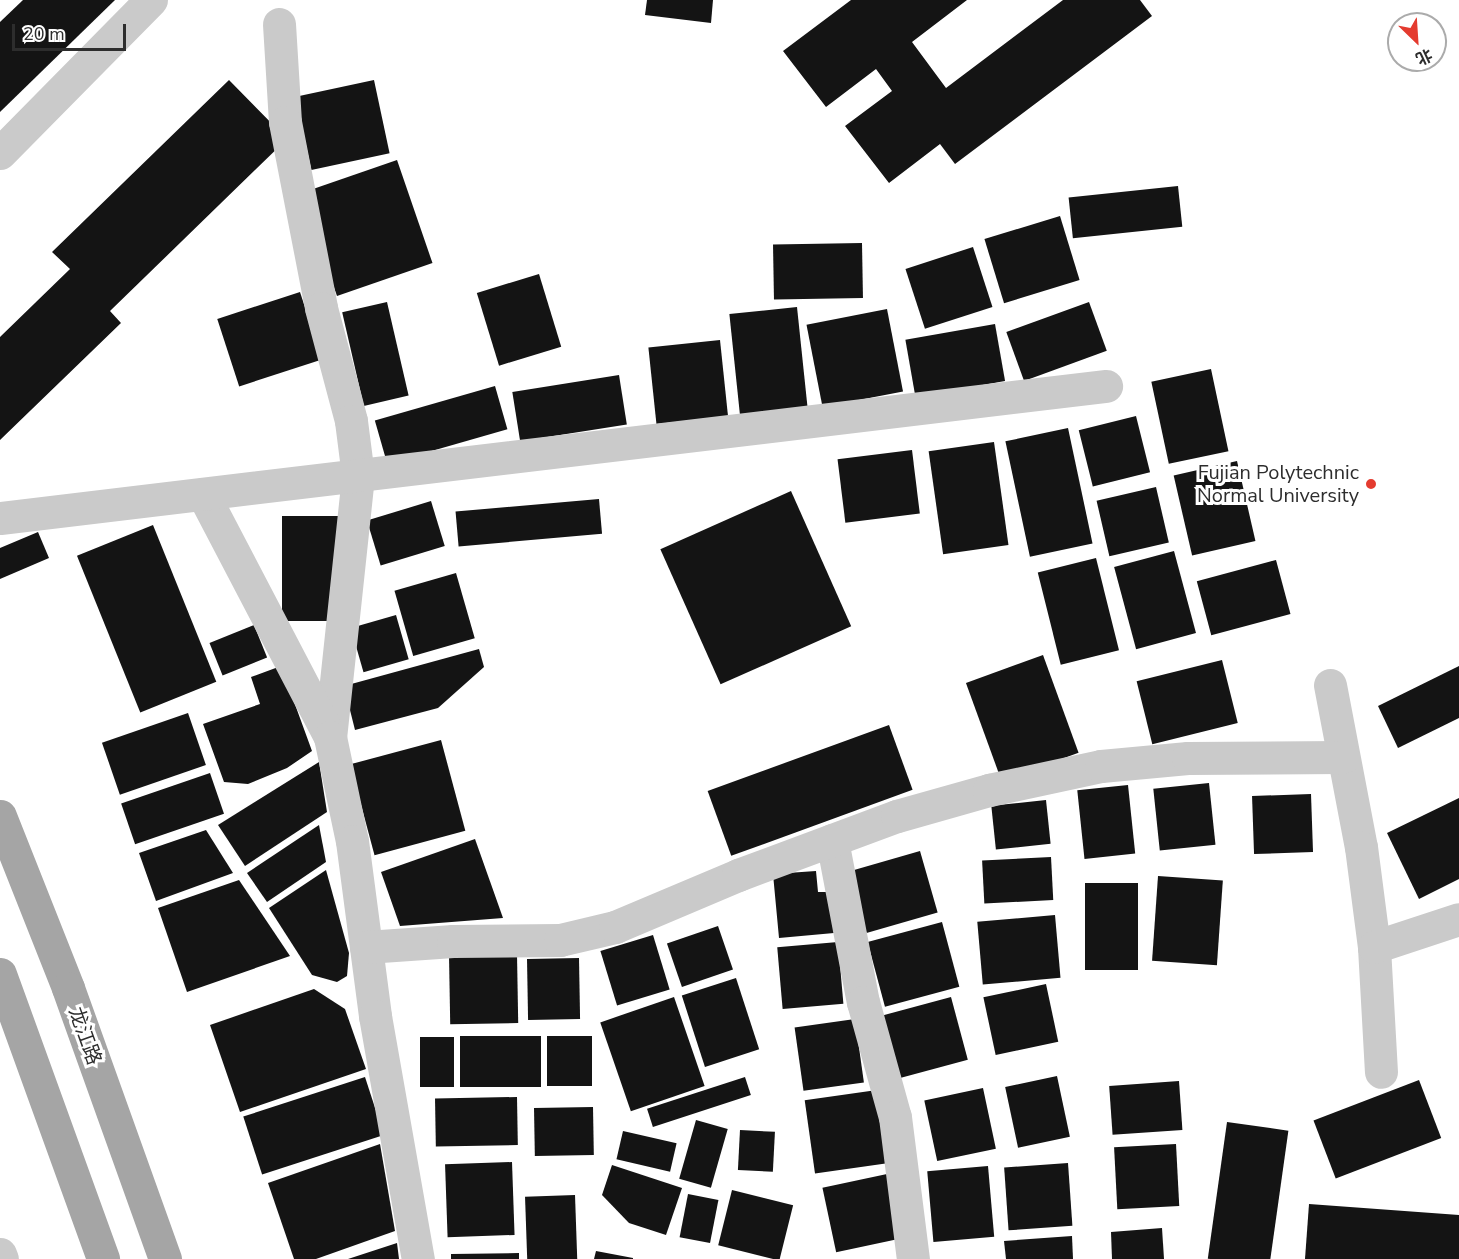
<!DOCTYPE html>
<meta charset="utf-8">
<style>
body{margin:0}
#map{position:relative;width:1459px;height:1259px;overflow:hidden;background:#fff;font-family:"Nunito Sans","Noto Sans SC",sans-serif}
div>[style]{position:absolute}
[style*='--x']{left:calc(var(--x)*1px);top:calc(var(--y)*1px);width:calc(var(--w)*1px);rotate:calc(var(--a)*1deg)}
.building>*{inset:0;background:#141414;transform-origin:0 0}
.street>*{height:33px;margin:-16.5px;padding:0 16.5px;transform-origin:16.5px;border-radius:16.5px;background:#cacaca}
.primary>*{height:33px;margin:-16.5px;padding:0 16.5px;transform-origin:16.5px;border-radius:16.5px;background:#a5a5a5}
.dots>*{width:16px;height:16px;translate:-50% -50%;box-sizing:border-box;border:3px solid #fff;border-radius:50%}
span{translate:-50% -50%;white-space:nowrap;text-align:center;line-height:1.15;-webkit-text-stroke:6px #fff;paint-order:stroke}
.poi-label{font-size:20px;color:#2d2d2d}
.right{translate:-100% -50%;text-align:right}
.street-label{font-size:20px;color:#2d2d2d}
.north{position:absolute;left:1387px;top:12px;width:60px;height:60px;box-sizing:border-box;background:#fff;border:2px solid #ababab;border-radius:50%;rotate:155deg;font-size:16px;font-weight:700;line-height:24px;text-align:center;color:#2d2d2d}
.north::after{content:'';display:block;margin:auto;width:21px;height:27px;background:#e43b2f;clip-path:polygon(50% 0,100% 100%,50% 72%,0 100%)}
.scale{position:absolute;left:12px;top:24px;width:114px;height:27px;box-sizing:border-box;border:3px solid #2d2d2d;border-top:0;padding-left:8px;font-size:18px;line-height:21px;white-space:nowrap;color:#2d2d2d;-webkit-text-stroke:4px #fff;paint-order:stroke}
</style>
<div id="map">
<div class="building">
<i style="clip-path:polygon(23px 0,115px 0,0 112px,0 22px)"></i>
<i style="clip-path:polygon(647px 0,713px 0,711px 23px,645px 15px)"></i>
<i style="clip-path:polygon(851px 0,967px 0,912px 42px,946px 88px,1063px 0,1140px 0,1152px 16px,955px 164px,940px 144px,889px 183px,845px 126px,892px 91px,876px 69px,826px 107px,783px 51px)"></i>
<i style="clip-path:polygon(229px 80px,287px 139px,110px 311px,121px 323px,0 440px,0 337px,70px 269px,52px 252px)"></i>
<i style="left:374px;top:80px;width:75px;height:80px;rotate:78deg"></i>
<i style="left:397px;top:160px;width:109px;height:101px;rotate:71deg"></i>
<i style="left:1178px;top:186px;width:41px;height:110px;rotate:84deg"></i>
<i style="left:1060px;top:216px;width:67px;height:79px;rotate:73deg"></i>
<i style="left:862px;top:243px;width:55px;height:89px;rotate:89deg"></i>
<i style="left:973px;top:247px;width:63px;height:71px;rotate:72deg"></i>
<i style="left:539px;top:274px;width:76px;height:65px;rotate:73deg"></i>
<i style="left:300px;top:292px;width:71px;height:87px;rotate:72deg"></i>
<i style="left:387px;top:302px;width:96px;height:46px;rotate:77deg"></i>
<i style="left:1089px;top:302px;width:52px;height:88px;rotate:70deg"></i>
<i style="left:797px;top:307px;width:101px;height:68px;rotate:84deg"></i>
<i style="left:887px;top:309px;width:84px;height:82px;rotate:79deg"></i>
<i style="left:995px;top:324px;width:58px;height:91px;rotate:80deg"></i>
<i style="left:720px;top:340px;width:77px;height:72px;rotate:84deg"></i>
<i style="left:1211px;top:369px;width:84px;height:61px;rotate:78deg"></i>
<i style="left:619px;top:375px;width:50px;height:108px;rotate:81deg"></i>
<i style="left:495px;top:386px;width:45px;height:125px;rotate:74deg"></i>
<i style="left:1136px;top:416px;width:58px;height:59px;rotate:76deg"></i>
<i style="left:1068px;top:428px;width:118px;height:64px;rotate:78deg"></i>
<i style="left:994px;top:442px;width:104px;height:66px;rotate:82deg"></i>
<i style="left:912px;top:450px;width:64px;height:75px;rotate:83deg"></i>
<i style="left:1237px;top:461px;width:82px;height:65px;rotate:77deg"></i>
<i style="left:1156px;top:487px;width:57px;height:61px;rotate:77deg"></i>
<i style="left:791px;top:491px;width:148px;height:143px;rotate:66deg"></i>
<i style="left:599px;top:499px;width:35px;height:144px;rotate:85deg"></i>
<i style="left:431px;top:501px;width:47px;height:67px;rotate:73deg"></i>
<i style="left:282px;top:516px;width:57px;height:105px"></i>
<i style="left:153px;top:525px;width:169px;height:82px;rotate:68deg"></i>
<i style="clip-path:polygon(38px 532px,49px 558px,0 579px,0 548px)"></i>
<i style="left:1174px;top:551px;width:85px;height:62px;rotate:75deg"></i>
<i style="left:1096px;top:558px;width:95px;height:60px;rotate:76deg"></i>
<i style="left:1276px;top:560px;width:56px;height:82px;rotate:75deg"></i>
<i style="left:456px;top:573px;width:68px;height:64px;rotate:74deg"></i>
<i style="left:396px;top:615px;width:46px;height:47px;rotate:74deg"></i>
<i style="left:254px;top:625px;width:35px;height:48px;rotate:68deg"></i>
<i style="clip-path:polygon(479px 649px,484px 667px,438px 708px,355px 730px,344px 686px)"></i>
<i style="left:1043px;top:655px;width:104px;height:82px;rotate:70deg"></i>
<i style="left:1222px;top:660px;width:65px;height:88px;rotate:76deg"></i>
<i style="clip-path:polygon(281px 666px,312px 751px,287px 768px,248px 784px,224px 782px,203px 724px,260px 704px,251px 677px)"></i>
<i style="clip-path:polygon(1459px 666px,1459px 718px,1398px 748px,1378px 706px)"></i>
<i style="left:188px;top:713px;width:55px;height:91px;rotate:71deg"></i>
<i style="left:889px;top:725px;width:69px;height:193px;rotate:70deg"></i>
<i style="left:441px;top:740px;width:94px;height:94px;rotate:75deg"></i>
<i style="clip-path:polygon(319px 762px,327px 812px,245px 866px,218px 825px)"></i>
<i style="left:210px;top:773px;width:43px;height:94px;rotate:71deg"></i>
<i style="left:1209px;top:783px;width:62px;height:56px;rotate:84deg"></i>
<i style="left:1128px;top:785px;width:69px;height:51px;rotate:84deg"></i>
<i style="left:1311px;top:794px;width:58px;height:59px;rotate:88deg"></i>
<i style="clip-path:polygon(1459px 798px,1459px 879px,1419px 899px,1387px 833px)"></i>
<i style="left:1046px;top:800px;width:44px;height:55px;rotate:84deg"></i>
<i style="clip-path:polygon(319px 825px,326px 862px,267px 902px,247px 873px)"></i>
<i style="clip-path:polygon(206px 830px,233px 873px,156px 901px,139px 853px)"></i>
<i style="clip-path:polygon(475px 839px,503px 918px,400px 926px,381px 872px)"></i>
<i style="left:920px;top:851px;width:64px;height:74px;rotate:74deg"></i>
<i style="left:1051px;top:857px;width:43px;height:69px;rotate:87deg"></i>
<i style="clip-path:polygon(326px 870px,349px 953px,347px 976px,337px 982px,312px 975px,269px 908px)"></i>
<i style="clip-path:polygon(816px 871px,818px 892px,830px 892px,834px 933px,779px 938px,773px 874px)"></i>
<i style="left:1158px;top:876px;width:65px;height:85px;rotate:4deg"></i>
<i style="clip-path:polygon(239px 880px,290px 956px,187px 992px,158px 908px)"></i>
<i style="left:1085px;top:883px;width:53px;height:87px"></i>
<i style="left:1055px;top:915px;width:63px;height:78px;rotate:85deg"></i>
<i style="left:942px;top:922px;width:67px;height:77px;rotate:75deg"></i>
<i style="left:718px;top:926px;width:46px;height:54px;rotate:71deg"></i>
<i style="left:653px;top:935px;width:57px;height:55px;rotate:73deg"></i>
<i style="left:838px;top:942px;width:62px;height:61px;rotate:85deg"></i>
<i style="left:517px;top:954px;width:69px;height:68px;rotate:89deg"></i>
<i style="left:579px;top:958px;width:61px;height:52px;rotate:89deg"></i>
<i style="left:736px;top:978px;width:75px;height:57px;rotate:72deg"></i>
<i style="left:1046px;top:984px;width:59px;height:64px;rotate:78deg"></i>
<i style="clip-path:polygon(314px 989px,345px 1009px,366px 1069px,240px 1112px,210px 1025px)"></i>
<i style="left:674px;top:997px;width:94px;height:78px;rotate:71deg"></i>
<i style="left:951px;top:997px;width:65px;height:72px;rotate:75deg"></i>
<i style="left:855px;top:1019px;width:64px;height:61px;rotate:82deg"></i>
<i style="left:541px;top:1036px;width:51px;height:81px;rotate:90deg"></i>
<i style="left:592px;top:1036px;width:50px;height:45px;rotate:90deg"></i>
<i style="left:454px;top:1037px;width:50px;height:34px;rotate:90deg"></i>
<i style="left:1057px;top:1076px;width:62px;height:53px;rotate:78deg"></i>
<i style="left:365px;top:1077px;width:61px;height:128px;rotate:72deg"></i>
<i style="left:745px;top:1077px;width:19px;height:103px;rotate:72deg"></i>
<i style="left:1419px;top:1080px;width:62px;height:113px;rotate:69deg"></i>
<i style="left:1179px;top:1081px;width:49px;height:70px;rotate:86deg"></i>
<i style="left:983px;top:1088px;width:62px;height:60px;rotate:78deg"></i>
<i style="left:877px;top:1090px;width:74px;height:73px;rotate:82deg"></i>
<i style="left:517px;top:1097px;width:48px;height:82px;rotate:89deg"></i>
<i style="left:593px;top:1107px;width:48px;height:59px;rotate:89deg"></i>
<i style="left:696px;top:1120px;width:33px;height:61px;rotate:16deg"></i>
<i style="left:1227px;top:1122px;width:62px;height:138px;rotate:8deg"></i>
<i style="left:740px;top:1130px;width:35px;height:40px;rotate:3deg"></i>
<i style="left:623px;top:1131px;width:55px;height:29px;rotate:13deg"></i>
<i style="clip-path:polygon(380px 1144px,395px 1231px,316px 1259px,294px 1259px,268px 1183px)"></i>
<i style="left:1176px;top:1144px;width:62px;height:62px;rotate:87deg"></i>
<i style="left:512px;top:1162px;width:73px;height:67px;rotate:88deg"></i>
<i style="left:1068px;top:1163px;width:63px;height:64px;rotate:86deg"></i>
<i style="clip-path:polygon(612px 1165px,682px 1188px,666px 1235px,629px 1223px,602px 1195px)"></i>
<i style="left:988px;top:1166px;width:71px;height:61px;rotate:85deg"></i>
<i style="left:887px;top:1174px;width:66px;height:66px;rotate:78deg"></i>
<i style="left:732px;top:1190px;width:63px;height:57px;rotate:14deg"></i>
<i style="left:688px;top:1194px;width:31px;height:44px;rotate:11deg"></i>
<i style="left:575px;top:1195px;width:64px;height:50px;rotate:88deg"></i>
<i style="clip-path:polygon(1309px 1204px,1459px 1215px,1459px 1259px,1305px 1259px)"></i>
<i style="clip-path:polygon(1162px 1228px,1164px 1259px,1112px 1259px,1111px 1232px)"></i>
<i style="clip-path:polygon(1072px 1236px,1073px 1259px,1006px 1259px,1004px 1241px)"></i>
<i style="clip-path:polygon(397px 1243px,399px 1259px,348px 1259px)"></i>
<i style="clip-path:polygon(596px 1251px,633px 1258px,633px 1259px,594px 1259px)"></i>
<i style="clip-path:polygon(519px 1253px,519px 1259px,451px 1259px,451px 1254px)"></i>
</div>
<div class="street">
<i style="--x:279;--y:24;--w:98;--a:86.5"></i>
<i style="--x:285;--y:122;--w:189;--a:79"></i>
<i style="--x:321;--y:308;--w:117;--a:75.1"></i>
<i style="--x:351;--y:421;--w:55;--a:82.7"></i>
<i style="--x:358;--y:476;--w:262;--a:96.1"></i>
<i style="--x:0;--y:153;--w:215;--a:-45.4"></i>
<i style="--x:203;--y:494;--w:274;--a:62.4"></i>
<i style="--x:330;--y:737;--w:106;--a:78.1"></i>
<i style="--x:352;--y:841;--w:177;--a:82.5"></i>
<i style="--x:375;--y:1016;--w:247;--a:80"></i>
<i style="--x:0;--y:518;--w:1114;--a:-6.81"></i>
<i style="--x:1330;--y:685;--w:165;--a:79.2"></i>
<i style="--x:1361;--y:847;--w:101;--a:82.6"></i>
<i style="--x:1374;--y:947;--w:125;--a:86.8"></i>
<i style="--x:832;--y:840;--w:165;--a:79.2"></i>
<i style="--x:863;--y:1002;--w:119;--a:74.5"></i>
<i style="--x:895;--y:1117;--w:143;--a:82.8"></i>
<i style="--x:366;--y:947;--w:87;--a:-3.9"></i>
<i style="--x:453;--y:941;--w:107;--a:-0.5"></i>
<i style="--x:560;--y:940;--w:57;--a:-13.3"></i>
<i style="--x:615;--y:927;--w:134;--a:-22.9"></i>
<i style="--x:738;--y:875;--w:170;--a:-20.4"></i>
<i style="--x:897;--y:816;--w:96;--a:-15.8"></i>
<i style="--x:989;--y:790;--w:115;--a:-12.1"></i>
<i style="--x:1101;--y:766;--w:87;--a:-5.3"></i>
<i style="--x:1188;--y:758;--w:155;--a:-0.4"></i>
<i style="--x:1374;--y:947;--w:89;--a:-18.2"></i>
<i style="--x:0;--y:1254;--w:5;--a:68"></i>
</div>
<div class="primary">
<i style="--x:0;--y:816;--w:185;--a:68.4"></i>
<i style="--x:68;--y:988;--w:288;--a:70.3"></i>
<i style="--x:0;--y:974;--w:303;--a:70.1"></i>
</div>
<div class="dots">
<i style="left:1371px;top:484px;background:#e43b2f"></i>
</div>
<div class="poi-label">
<span class="right" style="left:1359px;top:484px">Fujian Polytechnic<br>Normal University</span>
</div>
<div class="street-label">
<span style="left:85px;top:1036px;rotate:70deg">龙江路</span>
</div>
<div class="north">北</div>
<div class="scale">20 m</div>
</div>
